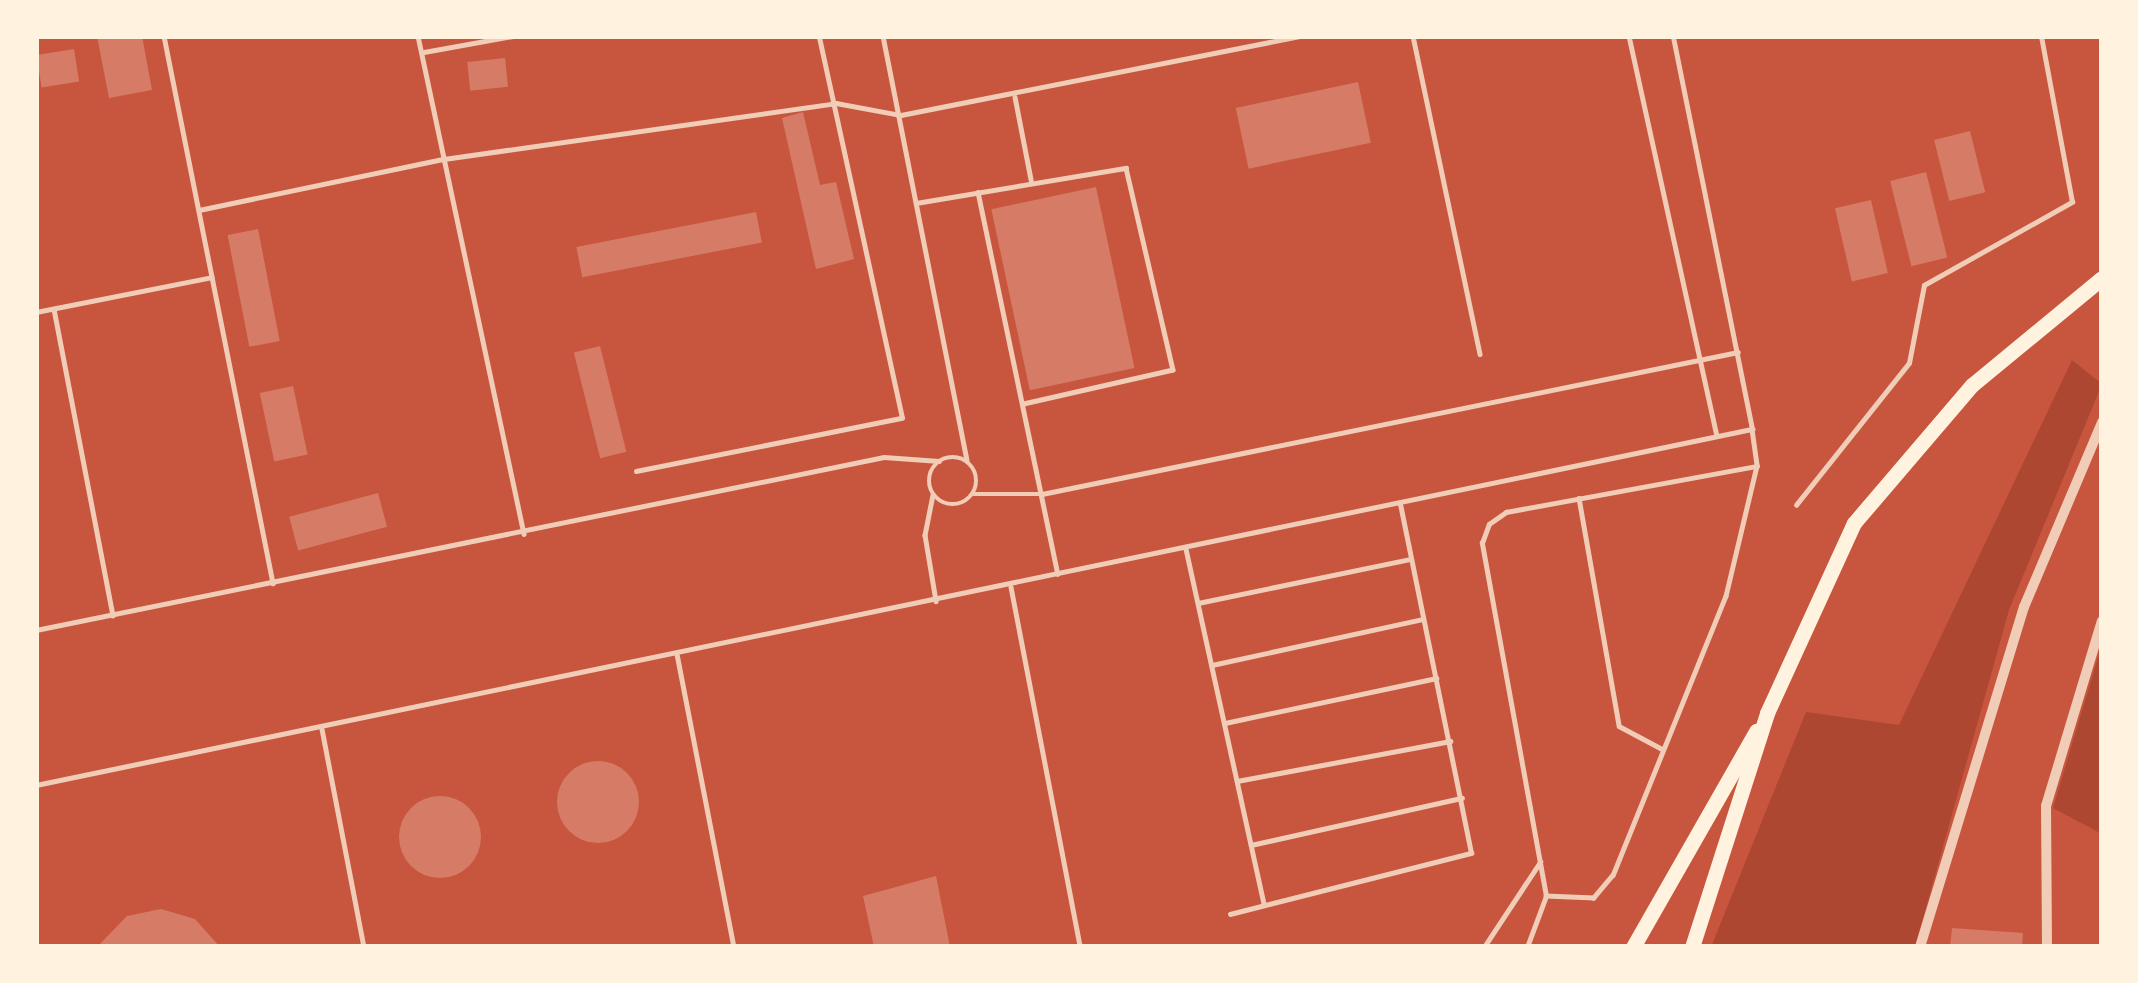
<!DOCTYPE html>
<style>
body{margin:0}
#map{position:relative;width:2138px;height:983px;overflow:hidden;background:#c8553d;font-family:Merriweather,serif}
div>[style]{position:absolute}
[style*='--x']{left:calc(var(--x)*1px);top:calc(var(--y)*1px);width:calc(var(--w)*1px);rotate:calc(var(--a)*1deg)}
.green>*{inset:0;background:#ae4732}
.building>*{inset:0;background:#d67c66;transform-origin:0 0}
.round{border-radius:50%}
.service>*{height:4.5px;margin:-2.25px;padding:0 2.25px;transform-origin:2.25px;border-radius:2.25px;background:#f1ccb7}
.service>.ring{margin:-2.25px;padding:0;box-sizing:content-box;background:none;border:4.5px solid #f1ccb7;border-radius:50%}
.minor>*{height:10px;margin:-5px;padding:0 5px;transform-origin:5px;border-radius:5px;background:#f1ccb7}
.secondary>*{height:15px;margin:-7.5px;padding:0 7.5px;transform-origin:7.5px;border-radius:7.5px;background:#fff3e0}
span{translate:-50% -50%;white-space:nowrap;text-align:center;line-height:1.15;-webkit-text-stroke:10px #fff3e0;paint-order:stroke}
.frame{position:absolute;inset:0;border:39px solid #fff3e0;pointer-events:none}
</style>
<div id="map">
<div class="green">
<i style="clip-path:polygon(2072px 360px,2102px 384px,2009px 610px,1915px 947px,1711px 947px,1806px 712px,1899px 725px)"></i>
<i style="clip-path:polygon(2102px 644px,2102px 834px,2053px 808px)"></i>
</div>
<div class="building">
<i style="clip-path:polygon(97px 36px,142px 36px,152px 90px,109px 98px)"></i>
<i style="left:74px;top:49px;width:33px;height:38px;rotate:81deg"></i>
<i style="left:505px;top:58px;width:29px;height:38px;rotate:84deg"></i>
<i style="left:1358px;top:82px;width:62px;height:125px;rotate:78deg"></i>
<i style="clip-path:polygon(803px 112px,820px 185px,836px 182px,854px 259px,816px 269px,782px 118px)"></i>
<i style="left:1970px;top:131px;width:63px;height:37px;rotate:76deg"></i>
<i style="left:1926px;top:172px;width:88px;height:37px;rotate:76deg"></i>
<i style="left:1096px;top:187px;width:185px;height:107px;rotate:78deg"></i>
<i style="left:1871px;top:200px;width:75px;height:37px;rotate:77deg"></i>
<i style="left:756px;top:212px;width:31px;height:183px;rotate:79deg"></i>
<i style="left:258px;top:229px;width:114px;height:31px;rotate:79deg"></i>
<i style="left:600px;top:346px;width:109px;height:27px;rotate:76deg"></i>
<i style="left:293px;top:386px;width:70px;height:34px;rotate:78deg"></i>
<i style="left:378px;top:493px;width:35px;height:92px;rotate:75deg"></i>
<i class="round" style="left:557px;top:761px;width:82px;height:82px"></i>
<i class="round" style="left:399px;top:796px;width:82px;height:82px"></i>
<i style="clip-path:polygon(936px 876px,950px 947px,874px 947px,863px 896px)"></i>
<i style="clip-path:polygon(161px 909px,195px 919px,220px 947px,97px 947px,127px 916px)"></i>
<i style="clip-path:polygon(1952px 928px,2023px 933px,2022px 947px,1950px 947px)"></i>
</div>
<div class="service">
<i style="--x:164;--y:36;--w:558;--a:78.73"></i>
<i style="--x:418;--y:36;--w:509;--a:77.98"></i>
<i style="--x:883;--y:36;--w:432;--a:78.8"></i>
<i style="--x:1413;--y:36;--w:325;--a:78.1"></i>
<i style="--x:1629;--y:36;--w:409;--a:77.6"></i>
<i style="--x:424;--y:52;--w:90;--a:-10.2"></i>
<i style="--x:1015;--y:97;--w:84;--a:79"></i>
<i style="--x:978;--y:192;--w:390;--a:78.2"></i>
<i style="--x:916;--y:203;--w:213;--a:-9.5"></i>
<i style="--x:1126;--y:168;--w:207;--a:76.9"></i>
<i style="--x:1173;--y:370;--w:154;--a:167.2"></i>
<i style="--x:199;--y:210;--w:250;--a:-11.8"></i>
<i style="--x:444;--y:159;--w:396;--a:-8.1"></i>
<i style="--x:836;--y:103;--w:66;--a:10.5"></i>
<i style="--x:901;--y:115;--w:406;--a:-11.2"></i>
<i style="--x:54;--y:309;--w:312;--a:79.1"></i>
<i style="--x:36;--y:312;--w:179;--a:-11.2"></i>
<i style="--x:1752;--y:429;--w:37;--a:82"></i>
<i style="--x:1757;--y:466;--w:134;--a:103.4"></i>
<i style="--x:1726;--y:596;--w:301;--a:112"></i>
<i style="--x:1613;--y:875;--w:30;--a:130"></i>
<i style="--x:1594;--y:898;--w:48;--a:-177.6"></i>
<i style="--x:1546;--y:896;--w:359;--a:-100.3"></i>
<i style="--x:1482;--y:543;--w:20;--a:-70"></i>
<i style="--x:1489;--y:524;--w:21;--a:-35"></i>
<i style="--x:1506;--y:512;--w:255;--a:-10.4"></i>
<i class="ring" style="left:929px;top:457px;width:43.5px;height:43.5px"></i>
<i style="--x:636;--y:471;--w:271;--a:-11.3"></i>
<i style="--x:902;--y:418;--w:391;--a:-102.3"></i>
<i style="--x:974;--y:494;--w:68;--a:0"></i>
<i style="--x:1042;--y:494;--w:710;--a:-11.53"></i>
<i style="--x:933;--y:495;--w:41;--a:101.3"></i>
<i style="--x:925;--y:535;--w:67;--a:80.5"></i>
<i style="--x:1579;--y:498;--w:231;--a:80"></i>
<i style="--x:1619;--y:726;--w:49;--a:28.1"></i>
<i style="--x:1796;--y:505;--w:181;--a:-51.5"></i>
<i style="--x:1909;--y:363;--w:79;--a:-79.1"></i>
<i style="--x:1924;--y:285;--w:170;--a:-29.3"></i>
<i style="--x:2072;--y:202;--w:169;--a:-100.6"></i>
<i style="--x:1186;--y:549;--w:363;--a:77.6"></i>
<i style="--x:1011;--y:587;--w:367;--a:79.1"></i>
<i style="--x:1198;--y:603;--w:217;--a:-11.7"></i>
<i style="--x:36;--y:630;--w:865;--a:-11.53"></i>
<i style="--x:884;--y:457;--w:55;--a:4.2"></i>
<i style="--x:677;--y:654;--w:298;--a:79"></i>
<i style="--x:1212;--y:665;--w:216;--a:-12.3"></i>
<i style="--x:1225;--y:723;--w:216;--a:-12"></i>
<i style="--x:322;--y:729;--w:222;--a:79.1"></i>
<i style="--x:1237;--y:781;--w:217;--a:-10.6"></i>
<i style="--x:36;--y:785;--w:1753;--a:-11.72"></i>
<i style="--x:1752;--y:429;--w:401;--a:-101.4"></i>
<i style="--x:1251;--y:845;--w:216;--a:-12.6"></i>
<i style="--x:1230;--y:914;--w:249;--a:-14.2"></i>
<i style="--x:1471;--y:853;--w:357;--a:-101.5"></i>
<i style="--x:1355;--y:947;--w:8;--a:0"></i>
<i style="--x:1484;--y:947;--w:102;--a:-56.6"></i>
<i style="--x:1527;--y:947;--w:54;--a:-69.6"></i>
</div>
<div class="minor">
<i style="--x:1920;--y:947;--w:356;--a:-73"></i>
<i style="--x:2024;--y:607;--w:201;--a:-67.1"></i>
<i style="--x:2047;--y:947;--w:141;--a:-90.4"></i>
<i style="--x:2046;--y:806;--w:193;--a:-73.2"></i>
</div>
<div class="secondary">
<i style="--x:1633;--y:947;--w:249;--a:-60.3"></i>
<i style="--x:1692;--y:947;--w:246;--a:-72.2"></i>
<i style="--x:1767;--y:713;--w:209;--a:-65.4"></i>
<i style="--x:1854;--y:523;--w:182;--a:-49.5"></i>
<i style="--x:1972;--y:385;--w:168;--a:-39.5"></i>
</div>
<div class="frame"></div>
</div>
